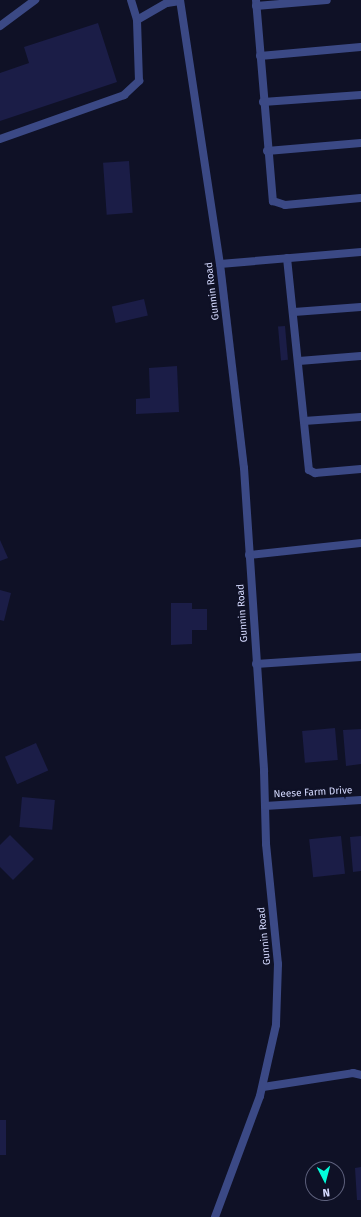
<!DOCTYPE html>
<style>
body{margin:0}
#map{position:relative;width:361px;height:1217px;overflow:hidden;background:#0f1126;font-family:"Fira Sans",sans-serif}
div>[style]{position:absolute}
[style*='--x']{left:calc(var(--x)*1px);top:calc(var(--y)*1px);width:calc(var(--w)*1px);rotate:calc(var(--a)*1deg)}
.building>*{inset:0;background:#1b1d47;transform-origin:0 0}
.lane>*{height:8px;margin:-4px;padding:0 4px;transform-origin:4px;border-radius:4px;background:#3b4985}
.street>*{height:8px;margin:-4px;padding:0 4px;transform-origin:4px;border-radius:4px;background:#3b4985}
span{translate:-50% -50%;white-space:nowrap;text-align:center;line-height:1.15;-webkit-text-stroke:4px #0f1126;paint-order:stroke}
.street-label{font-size:10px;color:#d5daff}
.north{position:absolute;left:305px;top:1161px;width:40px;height:40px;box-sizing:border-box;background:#0f1126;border:1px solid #5e617d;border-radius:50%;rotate:174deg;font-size:11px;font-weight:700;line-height:16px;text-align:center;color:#d5daff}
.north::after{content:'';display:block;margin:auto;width:14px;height:18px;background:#02fddb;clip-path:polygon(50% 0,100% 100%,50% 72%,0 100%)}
</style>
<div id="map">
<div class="building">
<i style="clip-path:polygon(98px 23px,117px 82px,0 121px,0 73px,29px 63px,24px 47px)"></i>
<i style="left:129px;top:161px;width:52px;height:26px;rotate:86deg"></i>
<i style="left:144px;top:299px;width:17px;height:33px;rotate:77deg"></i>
<i style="left:285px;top:326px;width:34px;height:7px;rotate:85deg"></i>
<i style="clip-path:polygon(177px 366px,179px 412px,136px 414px,136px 399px,150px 398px,149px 368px)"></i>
<i style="clip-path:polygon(0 540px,8px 558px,0 561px)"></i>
<i style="clip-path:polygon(0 590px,11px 593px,4px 621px,0 620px)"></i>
<i style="clip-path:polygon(171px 603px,192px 603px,192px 609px,207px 609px,207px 630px,192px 630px,192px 644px,171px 645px)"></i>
<i style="left:335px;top:728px;width:32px;height:33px;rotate:85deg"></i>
<i style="clip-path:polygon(361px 729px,361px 764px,346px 766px,343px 730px)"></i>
<i style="left:36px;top:743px;width:30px;height:34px;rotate:66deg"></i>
<i style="left:22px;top:797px;width:33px;height:30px;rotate:5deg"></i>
<i style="clip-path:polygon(10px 835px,34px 859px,13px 880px,0 867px,0 845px)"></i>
<i style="left:341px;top:836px;width:38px;height:32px;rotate:84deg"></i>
<i style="clip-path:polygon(361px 836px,361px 871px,353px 872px,350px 837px)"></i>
<i style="left:0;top:1120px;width:6px;height:35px"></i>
<i style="clip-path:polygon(361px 1167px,361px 1200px,357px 1200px,355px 1168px)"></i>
</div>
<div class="lane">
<i style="--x:131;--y:0;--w:21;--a:73"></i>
<i style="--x:256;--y:0;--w:202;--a:85.2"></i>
<i style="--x:273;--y:201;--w:13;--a:18"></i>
<i style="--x:285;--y:205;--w:76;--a:-5.3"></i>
<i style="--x:256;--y:6;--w:71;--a:-4.8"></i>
<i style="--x:0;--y:26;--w:44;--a:-36.6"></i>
<i style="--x:260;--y:56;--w:101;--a:-5.1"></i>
<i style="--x:263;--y:102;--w:98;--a:-4.1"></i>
<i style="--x:0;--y:139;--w:132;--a:-19.5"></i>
<i style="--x:124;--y:95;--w:21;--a:-43"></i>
<i style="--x:139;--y:81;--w:61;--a:-91.9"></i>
<i style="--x:137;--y:20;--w:34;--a:-30"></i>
<i style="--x:167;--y:3;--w:13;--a:-9"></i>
<i style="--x:267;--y:151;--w:94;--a:-4.9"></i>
<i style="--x:287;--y:258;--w:213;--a:84.1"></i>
<i style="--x:309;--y:470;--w:7;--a:27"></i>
<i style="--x:315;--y:473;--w:46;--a:-5"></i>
<i style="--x:294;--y:312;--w:67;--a:-4.3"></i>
<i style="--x:299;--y:361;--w:62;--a:-4.6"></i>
<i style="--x:304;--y:421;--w:57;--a:-4"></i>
<i style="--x:249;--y:555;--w:113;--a:-6.1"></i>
<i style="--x:256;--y:664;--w:105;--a:-3.8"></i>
<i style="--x:263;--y:1087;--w:91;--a:-8.8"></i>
<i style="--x:353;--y:1073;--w:8;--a:14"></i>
</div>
<div class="street">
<i style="--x:180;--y:0;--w:267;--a:81.4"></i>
<i style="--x:220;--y:264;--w:205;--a:83.3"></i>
<i style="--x:244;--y:468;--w:304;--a:86.2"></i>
<i style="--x:264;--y:771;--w:73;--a:88.4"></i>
<i style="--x:266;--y:844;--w:121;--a:84.3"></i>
<i style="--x:278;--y:964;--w:61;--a:91.9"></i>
<i style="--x:276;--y:1025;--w:73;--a:102.7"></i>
<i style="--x:260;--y:1096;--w:129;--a:110.4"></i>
<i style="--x:220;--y:264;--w:142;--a:-4.9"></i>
<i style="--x:265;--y:806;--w:96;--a:-3.6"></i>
</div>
<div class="street-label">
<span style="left:213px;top:291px;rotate:-97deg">Gunnin Road</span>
<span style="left:243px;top:613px;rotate:-94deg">Gunnin Road</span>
<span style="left:313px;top:793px;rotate:-3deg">Neese Farm Drive</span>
<span style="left:265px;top:936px;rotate:-96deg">Gunnin Road</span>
</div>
<div class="north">N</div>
</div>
